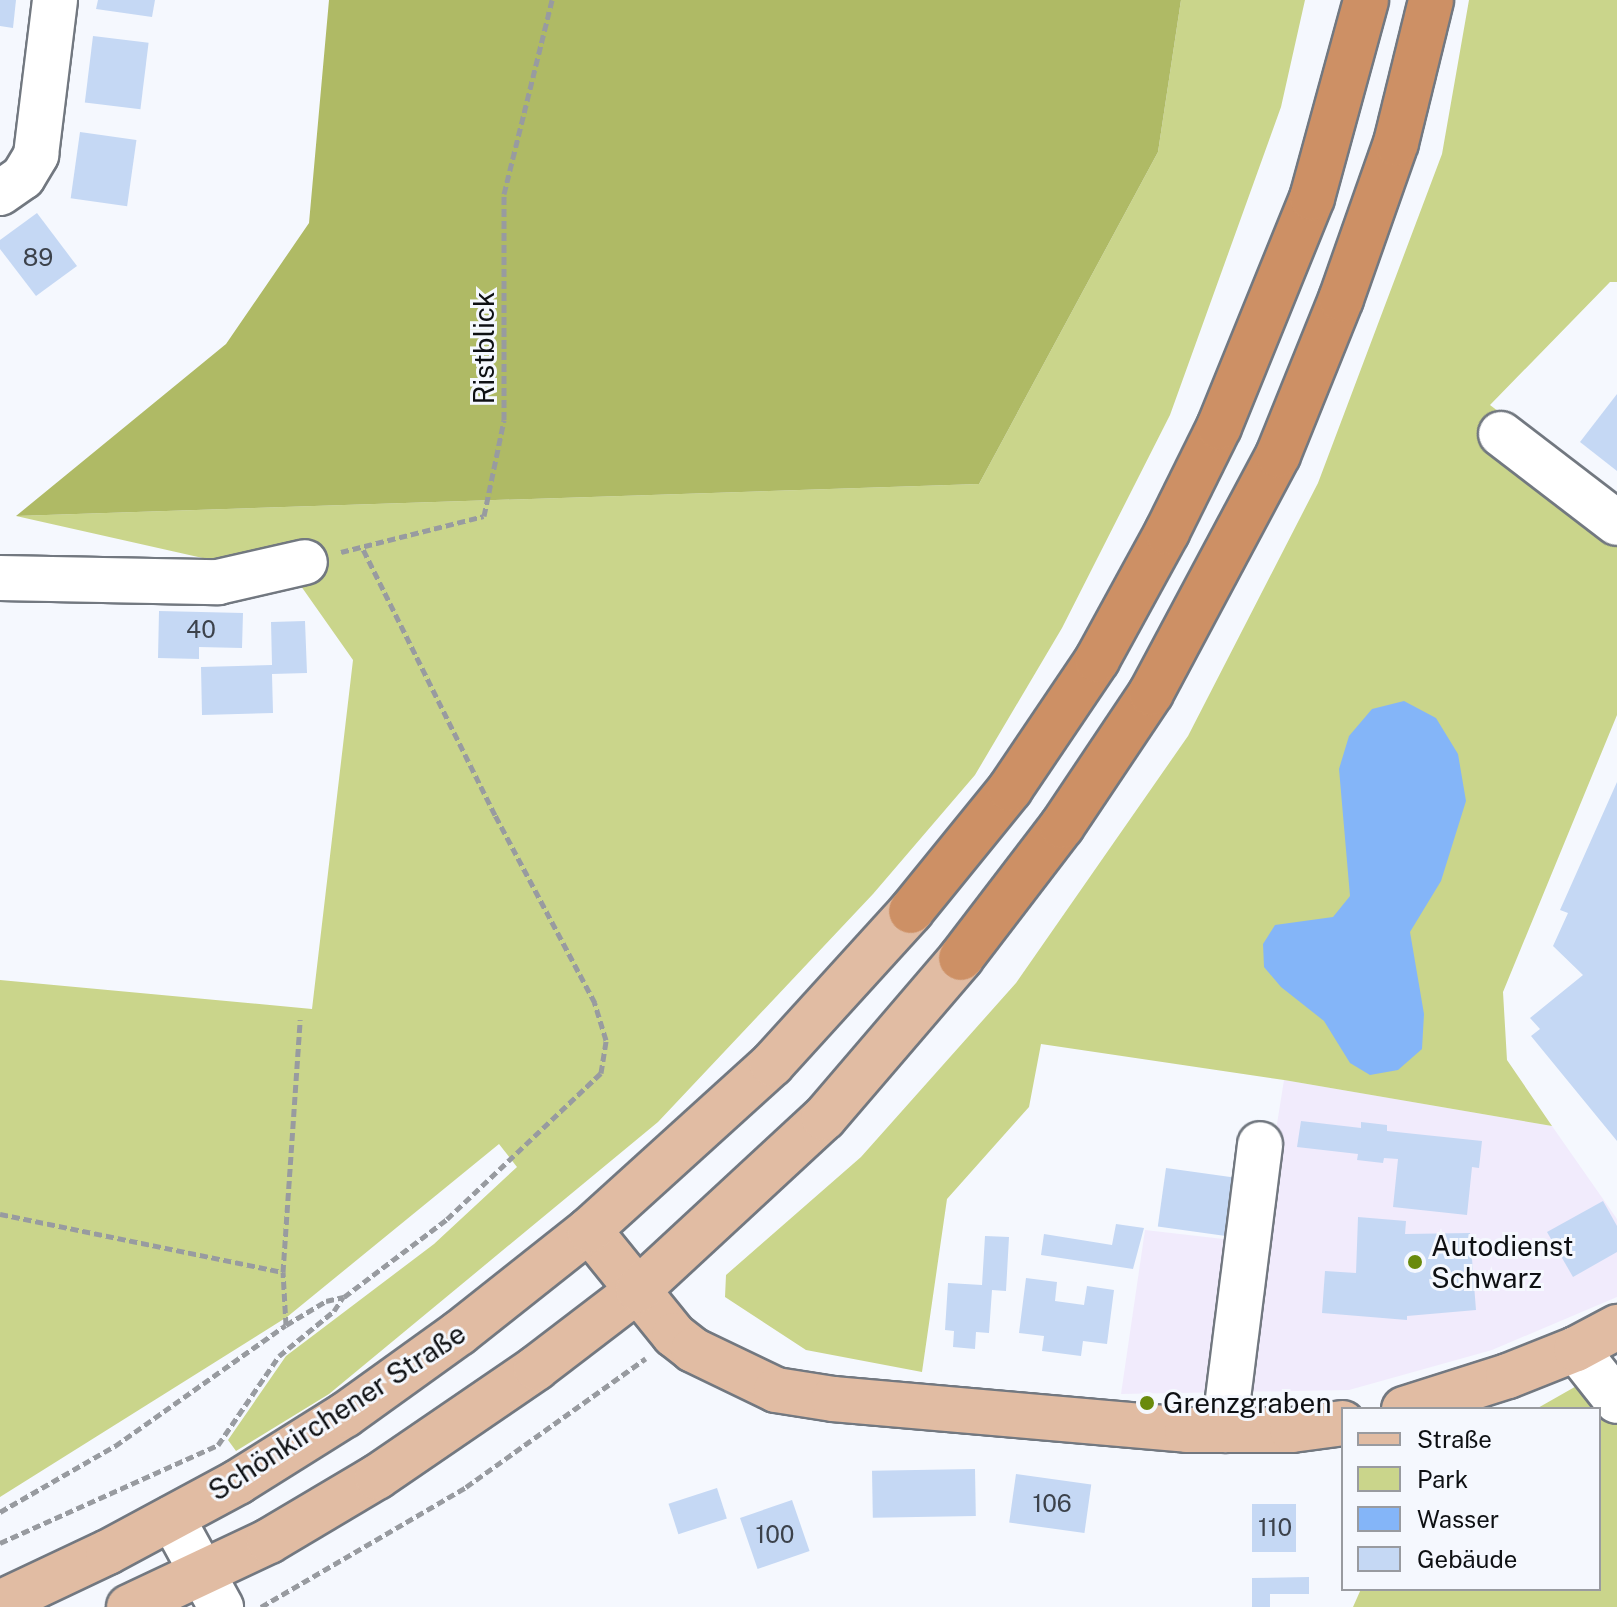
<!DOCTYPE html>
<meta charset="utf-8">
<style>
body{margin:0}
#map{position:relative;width:1617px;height:1607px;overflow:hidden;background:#f5f8fe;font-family:"Public Sans",sans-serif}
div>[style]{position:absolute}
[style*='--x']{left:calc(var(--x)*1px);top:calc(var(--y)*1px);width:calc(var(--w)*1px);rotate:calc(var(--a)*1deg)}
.industrial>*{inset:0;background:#f1ebfc}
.green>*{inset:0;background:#cad58b}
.forest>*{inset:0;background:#afba65}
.water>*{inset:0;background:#84b5f8}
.building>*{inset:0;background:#c5d8f4;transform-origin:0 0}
.path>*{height:5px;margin-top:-2.5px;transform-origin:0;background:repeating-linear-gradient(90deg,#989ba0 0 8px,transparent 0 12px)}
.roads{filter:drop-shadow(2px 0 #727880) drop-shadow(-2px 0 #727880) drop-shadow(0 2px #727880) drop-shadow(0 -2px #727880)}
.minor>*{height:44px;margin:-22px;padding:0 22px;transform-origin:22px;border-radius:22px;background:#fff}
.major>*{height:44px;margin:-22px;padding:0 22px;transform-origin:22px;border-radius:22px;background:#e1bca3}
.highway>*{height:44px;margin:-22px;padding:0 22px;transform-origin:22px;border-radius:22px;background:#cd9065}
.dots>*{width:22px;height:22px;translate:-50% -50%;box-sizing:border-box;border:4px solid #f5f8fe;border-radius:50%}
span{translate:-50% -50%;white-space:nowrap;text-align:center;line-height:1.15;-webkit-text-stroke:6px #f5f8fe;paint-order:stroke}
.number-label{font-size:24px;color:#3c424b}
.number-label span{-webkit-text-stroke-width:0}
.street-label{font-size:28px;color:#0e1013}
.poi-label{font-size:28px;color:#0e1013}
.left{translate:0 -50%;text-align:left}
.legend{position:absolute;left:1341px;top:1407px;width:260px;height:184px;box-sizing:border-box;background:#f5f8fe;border:2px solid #999ba0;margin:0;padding:10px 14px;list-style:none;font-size:24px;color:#0e1013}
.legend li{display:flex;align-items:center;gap:16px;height:40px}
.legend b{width:40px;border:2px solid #999ba0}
</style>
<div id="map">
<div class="industrial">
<i style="clip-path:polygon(1284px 1080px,1552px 1126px,1617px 1219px,1617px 1297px,1492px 1350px,1349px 1390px,1121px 1394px,1145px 1230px,1258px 1243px)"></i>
</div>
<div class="green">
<i style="clip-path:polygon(1181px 0,1305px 0,1281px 107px,1170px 415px,1062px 628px,975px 775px,873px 894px,658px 1122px,329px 1394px,236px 1451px,228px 1440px,286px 1356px,434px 1244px,517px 1167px,499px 1144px,287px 1317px,0 1497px,0 980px,312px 1009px,353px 660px,296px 579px,16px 516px,979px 484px,1158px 152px)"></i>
<i style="clip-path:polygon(1469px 0,1617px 0,1617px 282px,1610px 282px,1490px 405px,1617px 502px,1617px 715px,1503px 992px,1507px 1060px,1552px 1126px,1284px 1080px,1041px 1044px,1029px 1107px,947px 1199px,922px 1372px,806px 1350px,725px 1297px,726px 1275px,861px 1157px,1016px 983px,1188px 736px,1318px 483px,1442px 154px)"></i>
<i style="clip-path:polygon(1617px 1363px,1617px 1607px,1353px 1607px,1361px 1589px,1599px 1589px,1599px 1409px,1536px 1409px)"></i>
</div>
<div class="forest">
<i style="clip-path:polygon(329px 0,1181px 0,1158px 152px,979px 484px,16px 516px,226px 344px,309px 223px)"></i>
</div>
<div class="water">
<i style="clip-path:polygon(1404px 701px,1436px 718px,1458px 754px,1466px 801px,1441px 881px,1410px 932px,1424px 1014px,1422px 1049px,1398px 1070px,1370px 1075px,1350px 1063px,1324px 1021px,1281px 987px,1264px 967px,1263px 944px,1275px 925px,1333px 917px,1350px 896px,1339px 769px,1349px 736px,1372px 709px)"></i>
</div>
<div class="building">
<i style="clip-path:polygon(0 0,16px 0,13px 28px,0 26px)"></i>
<i style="clip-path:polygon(98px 0,155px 0,152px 17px,96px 9px)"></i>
<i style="left:93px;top:36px;width:56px;height:67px;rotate:7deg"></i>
<i style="left:80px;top:132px;width:57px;height:67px;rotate:8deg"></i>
<i style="clip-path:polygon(37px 213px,77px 266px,36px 296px,0 249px,0 240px)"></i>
<i style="clip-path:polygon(1617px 394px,1617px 471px,1580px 442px)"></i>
<i style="clip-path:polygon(159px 611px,243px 613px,242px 648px,199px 647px,199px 659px,158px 658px)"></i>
<i style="clip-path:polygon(305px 621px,307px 673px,272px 674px,273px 713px,202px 715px,201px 667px,272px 665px,271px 622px)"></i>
<i style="clip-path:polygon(1617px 782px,1617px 1141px,1531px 1036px,1540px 1029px,1530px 1018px,1583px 975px,1553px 946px,1568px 913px,1560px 910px)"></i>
<i style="clip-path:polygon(1301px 1121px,1361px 1128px,1361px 1122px,1387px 1125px,1387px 1131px,1482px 1141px,1479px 1168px,1472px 1167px,1467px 1215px,1393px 1207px,1398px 1159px,1384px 1158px,1383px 1163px,1357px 1160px,1358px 1154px,1297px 1147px)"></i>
<i style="left:1166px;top:1168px;width:83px;height:59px;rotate:8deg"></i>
<i style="clip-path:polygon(1603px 1201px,1617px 1226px,1617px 1252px,1573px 1277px,1547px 1232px)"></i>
<i style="clip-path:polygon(1358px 1217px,1406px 1221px,1405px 1234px,1470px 1233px,1476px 1310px,1407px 1316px,1407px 1320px,1322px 1313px,1325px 1271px,1356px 1273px)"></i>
<i style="clip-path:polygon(1116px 1224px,1144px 1228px,1133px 1269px,1041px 1255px,1044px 1234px,1112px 1245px)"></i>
<i style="clip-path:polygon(985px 1236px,1009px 1237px,1006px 1291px,992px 1290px,989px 1333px,976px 1332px,975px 1349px,953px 1347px,954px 1331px,945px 1330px,948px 1283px,982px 1285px)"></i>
<i style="clip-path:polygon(1026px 1278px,1057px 1282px,1055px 1301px,1084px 1305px,1087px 1286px,1114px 1290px,1107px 1344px,1083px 1341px,1081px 1356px,1042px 1351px,1044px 1336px,1019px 1333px)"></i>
<i style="left:975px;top:1469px;width:47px;height:103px;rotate:89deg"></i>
<i style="left:1016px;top:1474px;width:76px;height:49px;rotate:8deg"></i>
<i style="left:717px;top:1488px;width:32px;height:51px;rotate:72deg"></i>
<i style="left:792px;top:1500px;width:54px;height:55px;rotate:71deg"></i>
<i style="left:1252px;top:1504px;width:44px;height:48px"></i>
<i style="clip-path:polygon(1309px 1577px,1309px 1594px,1270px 1594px,1270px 1607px,1252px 1607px,1252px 1578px)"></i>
</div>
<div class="path">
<i style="--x:341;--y:552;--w:147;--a:-14.1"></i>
<i style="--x:484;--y:516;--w:98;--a:-78.2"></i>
<i style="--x:504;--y:420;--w:226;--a:-90"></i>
<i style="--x:504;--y:194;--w:200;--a:-76.1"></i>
<i style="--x:0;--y:1214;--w:289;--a:11.6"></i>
<i style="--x:286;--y:1325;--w:53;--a:-93.2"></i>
<i style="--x:283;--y:1272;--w:253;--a:-86.1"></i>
<i style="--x:0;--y:1512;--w:133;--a:-29.9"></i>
<i style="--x:115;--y:1446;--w:209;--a:-35.3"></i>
<i style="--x:286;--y:1325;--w:47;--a:-31"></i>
<i style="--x:326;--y:1301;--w:18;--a:-13"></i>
<i style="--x:344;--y:1297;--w:129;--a:-37.1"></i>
<i style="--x:447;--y:1219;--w:212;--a:-43.5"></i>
<i style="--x:601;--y:1073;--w:33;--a:-81"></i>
<i style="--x:606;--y:1040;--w:39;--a:-107"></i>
<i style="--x:595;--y:1003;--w:213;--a:-118"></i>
<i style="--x:495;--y:815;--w:299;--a:-116.4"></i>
<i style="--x:0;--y:1543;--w:239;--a:-24.2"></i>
<i style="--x:218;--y:1445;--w:108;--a:-55.6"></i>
<i style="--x:279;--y:1356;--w:71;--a:-39.3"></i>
<i style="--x:334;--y:1311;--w:17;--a:-57"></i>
<i style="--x:261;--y:1607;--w:238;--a:-30.3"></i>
<i style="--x:466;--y:1487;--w:221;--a:-35.6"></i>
</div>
<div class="roads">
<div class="minor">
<i style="--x:0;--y:193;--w:28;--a:-35"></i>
<i style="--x:23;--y:177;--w:26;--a:-59"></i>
<i style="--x:36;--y:155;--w:156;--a:-83"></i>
<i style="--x:1501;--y:434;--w:146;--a:37.5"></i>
<i style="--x:0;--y:578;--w:218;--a:1.1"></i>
<i style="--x:218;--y:582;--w:89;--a:-12.9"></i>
<i style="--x:1576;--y:1349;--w:66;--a:51.7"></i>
<i style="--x:1224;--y:1430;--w:288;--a:-82.8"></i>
<i style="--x:172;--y:1518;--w:102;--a:61.2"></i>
</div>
<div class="major">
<i style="--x:589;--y:1230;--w:135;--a:51"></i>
<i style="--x:674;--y:1335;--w:24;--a:38"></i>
<i style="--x:693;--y:1350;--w:92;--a:25.7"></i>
<i style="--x:776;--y:1390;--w:58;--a:9"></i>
<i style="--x:833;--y:1399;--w:355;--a:5"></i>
<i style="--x:1187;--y:1430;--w:105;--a:0"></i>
<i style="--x:1292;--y:1430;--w:51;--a:-7.8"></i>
<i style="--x:1404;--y:1409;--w:109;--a:-17.6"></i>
<i style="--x:1508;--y:1376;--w:73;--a:-21.7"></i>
<i style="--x:1576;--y:1349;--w:47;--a:-28.2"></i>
<i style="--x:0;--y:1603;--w:119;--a:-25.3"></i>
<i style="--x:108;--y:1552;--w:148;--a:-28.3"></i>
<i style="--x:238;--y:1482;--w:126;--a:-32.1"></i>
<i style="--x:345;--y:1415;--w:140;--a:-35.7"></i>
<i style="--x:459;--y:1333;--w:166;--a:-38.4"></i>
<i style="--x:589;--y:1230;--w:247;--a:-42.2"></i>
<i style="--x:772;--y:1064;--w:207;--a:-47.7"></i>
<i style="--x:129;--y:1607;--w:155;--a:-25.2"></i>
<i style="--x:269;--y:1541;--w:126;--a:-30.7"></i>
<i style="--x:377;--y:1477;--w:193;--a:-34.4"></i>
<i style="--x:536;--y:1368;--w:128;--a:-37.4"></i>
<i style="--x:638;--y:1290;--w:253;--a:-42.8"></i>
<i style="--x:824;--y:1118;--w:211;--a:-49.4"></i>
</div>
<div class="highway">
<i style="--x:911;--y:911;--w:157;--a:-50.9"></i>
<i style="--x:1010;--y:789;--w:156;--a:-56"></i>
<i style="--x:1097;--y:660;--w:146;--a:-61.3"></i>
<i style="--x:1167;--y:532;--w:117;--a:-63.7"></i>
<i style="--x:1219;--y:427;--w:247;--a:-67.9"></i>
<i style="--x:1312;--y:198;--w:205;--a:-74.7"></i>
<i style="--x:961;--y:958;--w:166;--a:-52.6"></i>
<i style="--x:1062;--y:826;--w:160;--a:-56.2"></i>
<i style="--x:1151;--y:693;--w:270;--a:-61.9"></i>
<i style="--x:1278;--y:455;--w:168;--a:-68"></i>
<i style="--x:1341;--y:299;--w:165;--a:-70.6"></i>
<i style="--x:1396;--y:143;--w:147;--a:-76.2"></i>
</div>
</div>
<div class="dots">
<i style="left:1415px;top:1262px;background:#698a0c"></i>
<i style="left:1147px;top:1403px;background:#698a0c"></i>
</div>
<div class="number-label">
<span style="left:38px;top:258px">89</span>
<span style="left:201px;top:630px">40</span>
<span style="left:1052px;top:1504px">106</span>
<span style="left:1275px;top:1528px">110</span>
<span style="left:775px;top:1535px">100</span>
</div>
<div class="street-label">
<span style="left:484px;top:348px;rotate:-90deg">Ristblick</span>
<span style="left:337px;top:1412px;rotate:-33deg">Schönkirchener Straße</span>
</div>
<div class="poi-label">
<span class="left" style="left:1431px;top:1262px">Autodienst<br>Schwarz</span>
<span class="left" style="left:1163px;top:1403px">Grenzgraben</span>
</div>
<ul class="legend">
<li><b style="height:10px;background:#e1bca3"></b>Straße</li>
<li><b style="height:22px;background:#cad58b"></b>Park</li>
<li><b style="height:22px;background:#84b5f8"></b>Wasser</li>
<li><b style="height:22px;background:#c5d8f4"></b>Gebäude</li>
</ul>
</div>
